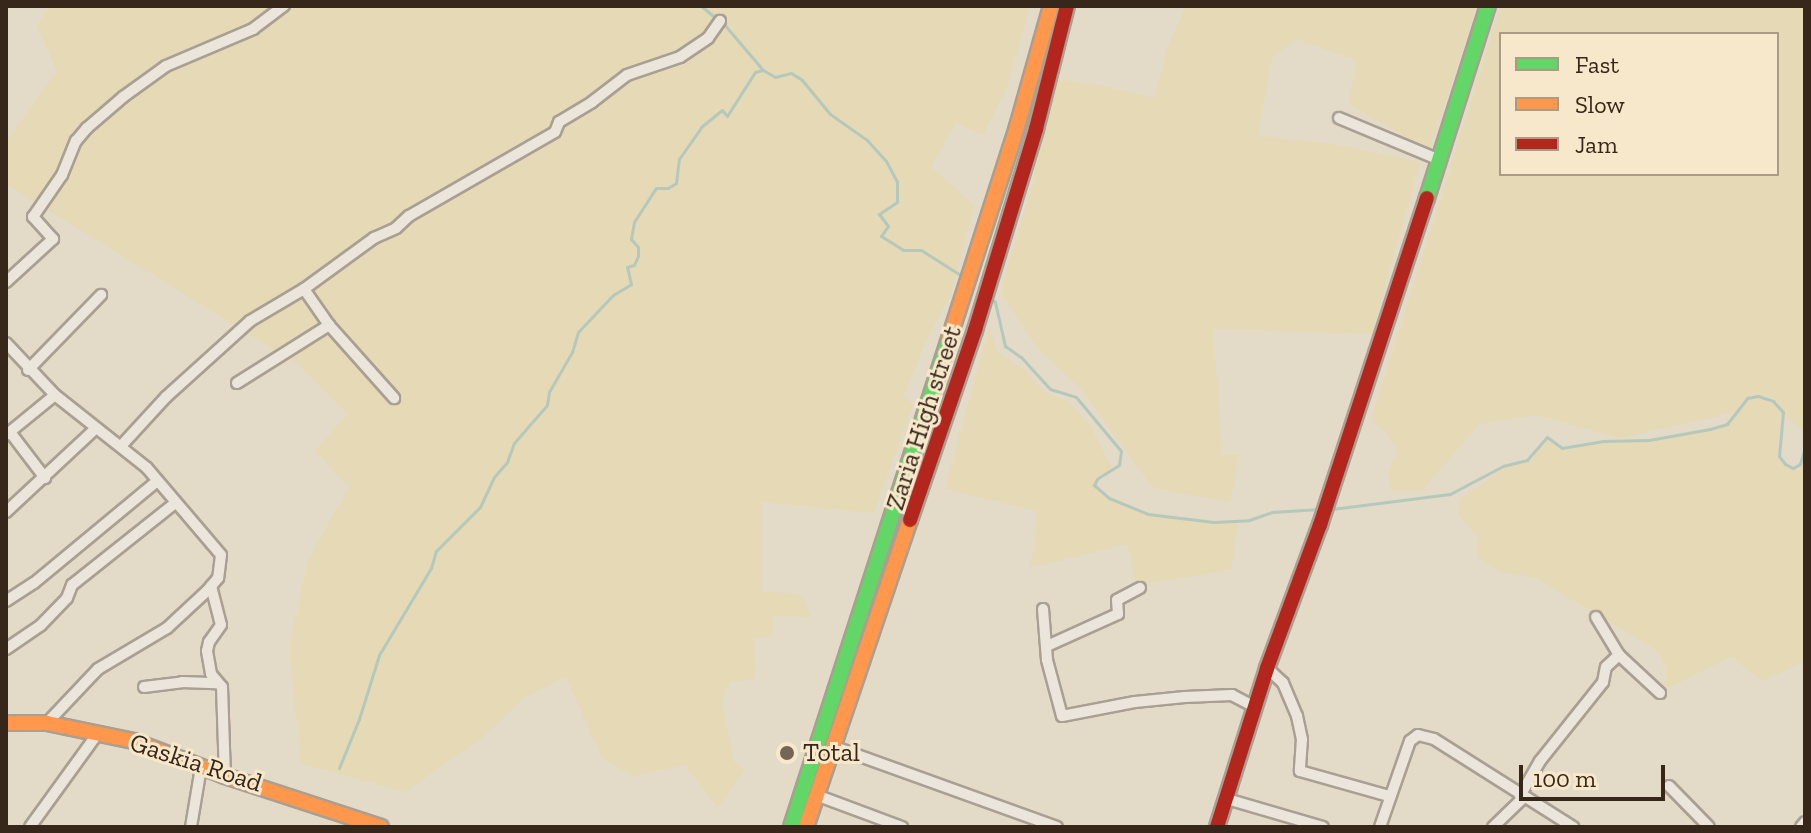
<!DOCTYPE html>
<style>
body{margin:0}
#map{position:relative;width:1811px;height:833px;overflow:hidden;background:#e4dac8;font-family:"Zilla Slab",serif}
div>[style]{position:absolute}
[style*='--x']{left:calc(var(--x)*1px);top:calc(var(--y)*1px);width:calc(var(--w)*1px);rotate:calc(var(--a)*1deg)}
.farmland>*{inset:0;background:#e6d9b6}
.stream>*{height:3px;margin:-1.5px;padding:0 1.5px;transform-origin:1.5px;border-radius:1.5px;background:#b4c9bb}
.roads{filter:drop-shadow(2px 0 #a99f92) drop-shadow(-2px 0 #a99f92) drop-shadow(0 2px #a99f92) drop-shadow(0 -2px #a99f92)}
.street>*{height:10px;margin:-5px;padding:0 5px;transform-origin:5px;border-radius:5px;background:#ece5db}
.fast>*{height:14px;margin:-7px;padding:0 7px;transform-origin:7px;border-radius:7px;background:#63d668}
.slow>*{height:14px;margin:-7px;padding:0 7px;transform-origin:7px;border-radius:7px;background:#ff974d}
.jam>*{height:14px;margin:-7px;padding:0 7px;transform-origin:7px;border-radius:7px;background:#b3261e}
.dots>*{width:22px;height:22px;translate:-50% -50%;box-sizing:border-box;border:4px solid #f8e8cb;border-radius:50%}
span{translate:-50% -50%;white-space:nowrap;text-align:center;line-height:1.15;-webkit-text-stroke:6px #f8e8cb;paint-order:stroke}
.street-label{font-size:26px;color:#37261a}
.poi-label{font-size:26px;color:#37261a}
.left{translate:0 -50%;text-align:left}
.frame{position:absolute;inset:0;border:8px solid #37261a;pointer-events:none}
.legend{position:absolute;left:1499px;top:32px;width:280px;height:144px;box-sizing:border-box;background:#f8e8cb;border:2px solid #ab9a84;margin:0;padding:10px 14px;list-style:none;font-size:24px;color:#37261a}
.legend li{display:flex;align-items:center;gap:16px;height:40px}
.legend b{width:40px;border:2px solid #ab9a84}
.scale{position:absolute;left:1519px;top:765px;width:146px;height:36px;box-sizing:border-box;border:4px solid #37261a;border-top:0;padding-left:10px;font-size:24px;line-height:28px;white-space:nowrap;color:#37261a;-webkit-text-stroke:6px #f8e8cb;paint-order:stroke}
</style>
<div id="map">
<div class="farmland">
<i style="clip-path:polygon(50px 6px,1030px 6px,1006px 90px,983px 135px,956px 123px,931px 167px,974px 205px,951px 294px,926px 341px,904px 395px,913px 405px,874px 513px,761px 502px,762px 591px,801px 595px,811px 617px,774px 616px,772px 637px,754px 639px,755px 679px,730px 682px,722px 702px,734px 762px,745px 770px,718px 808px,685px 765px,633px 776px,602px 758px,566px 677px,525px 697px,483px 737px,405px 792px,301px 764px,289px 648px,308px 560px,349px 487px,315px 451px,347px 414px,299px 365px,6px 184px,6px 142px,57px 71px,37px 26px)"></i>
<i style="clip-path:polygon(1186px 6px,1477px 6px,1429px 151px,1349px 104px,1356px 61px,1297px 39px,1272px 57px,1258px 136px,1334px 144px,1420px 162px,1372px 334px,1213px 329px,1222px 454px,1240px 455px,1230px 502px,1153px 488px,1081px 389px,1038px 349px,1000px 292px,1032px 186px,1044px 119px,1058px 80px,1103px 86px,1154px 98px,1169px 45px)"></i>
<i style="clip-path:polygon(evenodd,1501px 6px,1805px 6px,1805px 433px,1784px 415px,1772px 398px,1758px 395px,1746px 397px,1733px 413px,1620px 438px,1536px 415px,1479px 424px,1422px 491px,1392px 491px,1388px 471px,1398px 451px,1387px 434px,1371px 420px,1501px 6px,1501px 34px,1777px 34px,1777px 174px,1501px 174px,1501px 34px)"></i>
<i style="clip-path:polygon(989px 327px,997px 351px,1024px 369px,1043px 391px,1067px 401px,1089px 424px,1112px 468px,1094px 484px,1108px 497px,1132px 509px,1178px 520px,1238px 521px,1231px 570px,1136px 585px,1127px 544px,1031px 568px,1037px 511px,945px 489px)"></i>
<i style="clip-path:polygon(1758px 397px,1772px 401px,1781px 412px,1777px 456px,1781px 463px,1796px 470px,1803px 466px,1805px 453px,1805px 661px,1763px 681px,1731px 657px,1662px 691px,1667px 674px,1658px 651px,1534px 577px,1501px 572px,1477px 557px,1479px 538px,1458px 515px,1460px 499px,1503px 469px,1529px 462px,1547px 440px,1564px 451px,1603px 443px,1655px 441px,1708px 431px,1729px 425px,1747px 400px)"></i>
</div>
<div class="stream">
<i style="--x:701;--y:6;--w:21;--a:39"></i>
<i style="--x:723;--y:23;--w:62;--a:49.6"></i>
<i style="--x:763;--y:70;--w:14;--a:30"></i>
<i style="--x:775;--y:77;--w:16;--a:-14"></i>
<i style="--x:791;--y:73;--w:13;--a:32"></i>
<i style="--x:802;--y:80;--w:44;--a:50.5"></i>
<i style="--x:830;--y:114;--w:45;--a:35.1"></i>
<i style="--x:867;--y:140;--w:28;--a:48"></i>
<i style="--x:886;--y:161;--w:24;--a:62"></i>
<i style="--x:897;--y:182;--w:20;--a:90"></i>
<i style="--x:897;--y:202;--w:22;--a:146"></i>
<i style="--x:879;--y:214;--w:15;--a:53"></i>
<i style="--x:888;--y:226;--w:12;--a:125"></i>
<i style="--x:881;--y:236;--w:26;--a:32"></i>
<i style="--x:903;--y:250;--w:18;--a:0"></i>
<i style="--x:921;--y:250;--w:49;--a:32.4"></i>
<i style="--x:990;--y:298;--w:6;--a:39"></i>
<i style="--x:995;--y:302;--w:45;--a:77.2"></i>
<i style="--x:1005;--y:346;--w:19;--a:35"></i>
<i style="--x:1021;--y:357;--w:43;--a:47.8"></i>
<i style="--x:1050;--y:389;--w:27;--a:17"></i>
<i style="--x:1076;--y:397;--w:70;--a:50.2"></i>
<i style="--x:1121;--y:451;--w:14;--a:98"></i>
<i style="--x:1119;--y:465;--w:26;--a:148"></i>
<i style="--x:1097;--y:479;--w:7;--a:117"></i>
<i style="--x:1094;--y:485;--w:20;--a:41"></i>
<i style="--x:1109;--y:498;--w:42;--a:22.3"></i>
<i style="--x:1148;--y:514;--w:66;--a:6.9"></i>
<i style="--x:1214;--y:522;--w:35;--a:-3"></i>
<i style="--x:1249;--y:520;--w:24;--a:-19"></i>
<i style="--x:1272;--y:512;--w:48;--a:-3.6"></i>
<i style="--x:1332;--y:509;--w:119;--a:-7.2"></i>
<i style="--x:1450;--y:494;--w:60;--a:-27.8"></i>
<i style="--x:1503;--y:466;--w:25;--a:-14"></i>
<i style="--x:1527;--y:460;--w:30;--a:-49"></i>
<i style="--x:1547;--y:437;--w:19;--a:36"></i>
<i style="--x:1562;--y:448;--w:42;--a:-9.7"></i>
<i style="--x:1603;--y:441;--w:46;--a:-1.2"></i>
<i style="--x:1649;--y:440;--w:62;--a:-10.2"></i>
<i style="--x:1710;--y:429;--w:18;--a:-16"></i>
<i style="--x:1727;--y:424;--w:33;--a:-52"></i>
<i style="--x:1747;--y:398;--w:11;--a:-10"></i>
<i style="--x:1758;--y:396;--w:16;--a:18"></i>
<i style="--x:1773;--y:401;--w:15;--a:48"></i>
<i style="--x:1783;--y:412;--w:44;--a:95.2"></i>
<i style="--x:1779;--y:456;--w:10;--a:53"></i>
<i style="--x:1785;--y:464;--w:9;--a:27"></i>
<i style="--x:1793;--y:468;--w:8;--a:-30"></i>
<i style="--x:1800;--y:464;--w:19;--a:-74"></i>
<i style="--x:339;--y:768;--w:53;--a:-67.8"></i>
<i style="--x:359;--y:719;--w:67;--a:-72.6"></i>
<i style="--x:379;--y:655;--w:101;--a:-59.1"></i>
<i style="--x:431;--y:568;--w:18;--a:-74"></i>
<i style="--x:436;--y:551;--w:62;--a:-45"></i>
<i style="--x:480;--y:507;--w:33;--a:-65"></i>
<i style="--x:494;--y:477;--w:20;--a:-49"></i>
<i style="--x:507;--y:462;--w:20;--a:-70"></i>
<i style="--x:514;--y:443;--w:50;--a:-49"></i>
<i style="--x:547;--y:405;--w:13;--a:-81"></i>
<i style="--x:549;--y:392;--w:46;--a:-60.1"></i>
<i style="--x:572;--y:352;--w:21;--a:-73"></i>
<i style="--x:578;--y:332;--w:51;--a:-46.6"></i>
<i style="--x:613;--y:295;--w:21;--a:-31"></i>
<i style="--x:631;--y:284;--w:17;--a:-103"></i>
<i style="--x:627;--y:267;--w:7;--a:-16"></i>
<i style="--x:634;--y:265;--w:10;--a:-66"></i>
<i style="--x:638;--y:256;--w:9;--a:-90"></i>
<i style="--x:638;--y:247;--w:11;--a:-131"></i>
<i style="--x:631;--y:239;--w:17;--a:-80"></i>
<i style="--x:634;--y:222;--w:40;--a:-57.1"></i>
<i style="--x:656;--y:188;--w:12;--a:0"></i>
<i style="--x:668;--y:188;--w:9;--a:-32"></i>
<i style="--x:676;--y:183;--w:24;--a:-83"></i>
<i style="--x:679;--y:159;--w:39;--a:-55"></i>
<i style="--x:701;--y:127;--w:27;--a:-39"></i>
<i style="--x:722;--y:110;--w:8;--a:50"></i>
<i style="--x:727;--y:116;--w:52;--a:-57.5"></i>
<i style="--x:755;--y:72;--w:8;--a:-14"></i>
</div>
<div class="roads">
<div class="street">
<i style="--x:1339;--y:118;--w:109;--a:22.6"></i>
<i style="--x:6;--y:282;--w:64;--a:-42.5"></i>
<i style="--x:53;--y:239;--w:30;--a:-132"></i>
<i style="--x:33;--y:217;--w:51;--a:-55.4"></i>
<i style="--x:62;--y:175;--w:37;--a:-68"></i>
<i style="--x:76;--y:141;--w:17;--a:-50"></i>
<i style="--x:87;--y:128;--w:48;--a:-40.7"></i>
<i style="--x:123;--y:97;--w:53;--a:-35.8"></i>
<i style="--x:166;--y:66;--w:95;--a:-23"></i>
<i style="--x:253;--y:29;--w:39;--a:-37"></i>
<i style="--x:304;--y:289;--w:44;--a:55.2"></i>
<i style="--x:329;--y:325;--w:98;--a:48.3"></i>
<i style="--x:6;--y:343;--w:71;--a:46.7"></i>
<i style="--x:55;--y:395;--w:117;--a:38.4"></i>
<i style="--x:147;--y:468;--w:114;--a:49.6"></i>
<i style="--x:221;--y:555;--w:23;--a:97"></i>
<i style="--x:218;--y:578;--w:16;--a:130"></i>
<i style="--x:208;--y:590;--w:56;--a:137.2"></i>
<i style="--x:167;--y:628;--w:80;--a:149.3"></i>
<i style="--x:98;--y:669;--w:74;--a:133.4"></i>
<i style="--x:28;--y:370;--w:105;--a:-45.8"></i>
<i style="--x:237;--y:383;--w:109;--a:-32.2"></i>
<i style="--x:10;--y:432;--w:58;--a:52.7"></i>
<i style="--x:6;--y:435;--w:63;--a:-39.2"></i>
<i style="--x:121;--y:446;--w:67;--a:-47.4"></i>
<i style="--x:166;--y:397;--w:113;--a:-42.1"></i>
<i style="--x:250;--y:321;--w:63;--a:-30.7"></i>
<i style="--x:304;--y:289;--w:87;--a:-36.1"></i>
<i style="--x:374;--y:238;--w:24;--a:-24"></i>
<i style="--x:396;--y:228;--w:18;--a:-43"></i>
<i style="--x:409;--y:216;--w:168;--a:-29.9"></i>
<i style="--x:555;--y:132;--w:11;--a:-68"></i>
<i style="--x:559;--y:122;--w:39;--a:-31"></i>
<i style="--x:592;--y:102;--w:44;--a:-37.6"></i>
<i style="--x:627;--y:75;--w:56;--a:-18.8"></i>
<i style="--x:680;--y:57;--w:34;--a:-34"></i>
<i style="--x:708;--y:38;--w:21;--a:-55"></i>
<i style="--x:6;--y:512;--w:122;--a:-43"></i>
<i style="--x:211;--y:586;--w:40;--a:75.6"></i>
<i style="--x:221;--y:625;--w:21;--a:125"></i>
<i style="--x:209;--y:642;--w:9;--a:103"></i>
<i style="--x:207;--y:651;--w:23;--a:80"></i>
<i style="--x:211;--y:674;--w:17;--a:50"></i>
<i style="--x:222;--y:687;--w:89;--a:88.1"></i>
<i style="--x:6;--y:601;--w:33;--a:-33"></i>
<i style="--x:34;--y:583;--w:157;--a:-39.6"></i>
<i style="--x:1043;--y:609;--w:51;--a:85.5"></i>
<i style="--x:1047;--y:660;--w:58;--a:75"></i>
<i style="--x:1062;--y:716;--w:74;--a:-10.9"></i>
<i style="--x:1135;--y:702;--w:50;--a:-5.7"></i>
<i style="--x:1185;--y:697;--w:47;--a:-2.4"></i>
<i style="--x:1232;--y:695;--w:26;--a:28"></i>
<i style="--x:1596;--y:617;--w:44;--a:58.8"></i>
<i style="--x:1047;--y:646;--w:78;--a:-24.3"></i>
<i style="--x:1118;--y:614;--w:14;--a:-94"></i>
<i style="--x:1117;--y:600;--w:26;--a:-28"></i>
<i style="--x:6;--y:649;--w:42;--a:-34.4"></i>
<i style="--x:41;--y:625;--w:37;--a:-46"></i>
<i style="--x:67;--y:598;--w:14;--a:-69"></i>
<i style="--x:72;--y:585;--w:130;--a:-38.5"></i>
<i style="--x:1267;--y:668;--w:22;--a:43"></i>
<i style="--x:1283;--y:683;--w:36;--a:67"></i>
<i style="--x:1297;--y:716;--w:24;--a:78"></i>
<i style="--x:1302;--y:739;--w:32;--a:94"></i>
<i style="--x:1300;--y:771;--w:92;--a:15.7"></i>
<i style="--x:144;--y:687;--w:38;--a:-7"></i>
<i style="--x:182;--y:682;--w:34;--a:2"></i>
<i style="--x:832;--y:746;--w:239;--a:19.8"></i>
<i style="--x:1669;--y:786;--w:57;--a:45.7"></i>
<i style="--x:816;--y:795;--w:92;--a:20.4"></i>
<i style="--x:1520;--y:796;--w:40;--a:-60.3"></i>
<i style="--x:1540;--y:761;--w:101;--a:-51.4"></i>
<i style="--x:1603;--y:682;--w:15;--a:-79"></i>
<i style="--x:1606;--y:667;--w:18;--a:-43"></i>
<i style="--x:1619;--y:655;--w:56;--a:42.8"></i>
<i style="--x:1227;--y:799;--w:100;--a:16.3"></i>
<i style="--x:30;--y:827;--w:116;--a:-54.1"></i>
<i style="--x:191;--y:827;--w:61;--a:-80.5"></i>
<i style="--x:1380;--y:827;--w:91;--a:-70.8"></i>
<i style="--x:1410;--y:741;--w:10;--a:-37"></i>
<i style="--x:1418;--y:735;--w:16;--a:14"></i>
<i style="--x:1434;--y:739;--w:165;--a:32.3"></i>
<i style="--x:1493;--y:827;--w:42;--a:-44"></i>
<i style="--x:1801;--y:827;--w:6;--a:-51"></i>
</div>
<div class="fast">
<i style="--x:1427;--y:198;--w:201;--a:-72.4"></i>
<i style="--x:791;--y:827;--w:513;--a:-72.06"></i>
</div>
<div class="slow">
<i style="--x:949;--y:339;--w:223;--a:-72.2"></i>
<i style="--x:1017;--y:127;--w:126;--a:-74.3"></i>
<i style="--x:6;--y:723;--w:41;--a:0"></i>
<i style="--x:47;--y:723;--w:89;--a:11.7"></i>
<i style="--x:134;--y:741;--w:97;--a:21"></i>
<i style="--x:225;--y:776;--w:164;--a:18.1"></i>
<i style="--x:806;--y:827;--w:324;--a:-71.3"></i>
</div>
<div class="jam">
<i style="--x:910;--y:520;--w:201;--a:-71.1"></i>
<i style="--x:975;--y:330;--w:210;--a:-73.1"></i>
<i style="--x:1036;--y:129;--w:127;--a:-75.9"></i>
<i style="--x:1217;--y:827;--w:167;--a:-72.5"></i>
<i style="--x:1267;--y:668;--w:153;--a:-69.7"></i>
<i style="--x:1320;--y:525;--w:344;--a:-71.9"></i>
</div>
</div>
<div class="dots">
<i style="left:787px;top:753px;background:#746557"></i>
</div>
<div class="street-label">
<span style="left:924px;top:418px;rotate:-72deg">Zaria High street</span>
<span style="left:196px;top:763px;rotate:18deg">Gaskia Road</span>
</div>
<div class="poi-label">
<span class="left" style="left:803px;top:753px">Total</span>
</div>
<div class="frame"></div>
<ul class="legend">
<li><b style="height:10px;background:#63d668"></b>Fast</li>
<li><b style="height:10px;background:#ff974d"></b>Slow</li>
<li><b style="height:10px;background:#b3261e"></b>Jam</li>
</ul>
<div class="scale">100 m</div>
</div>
